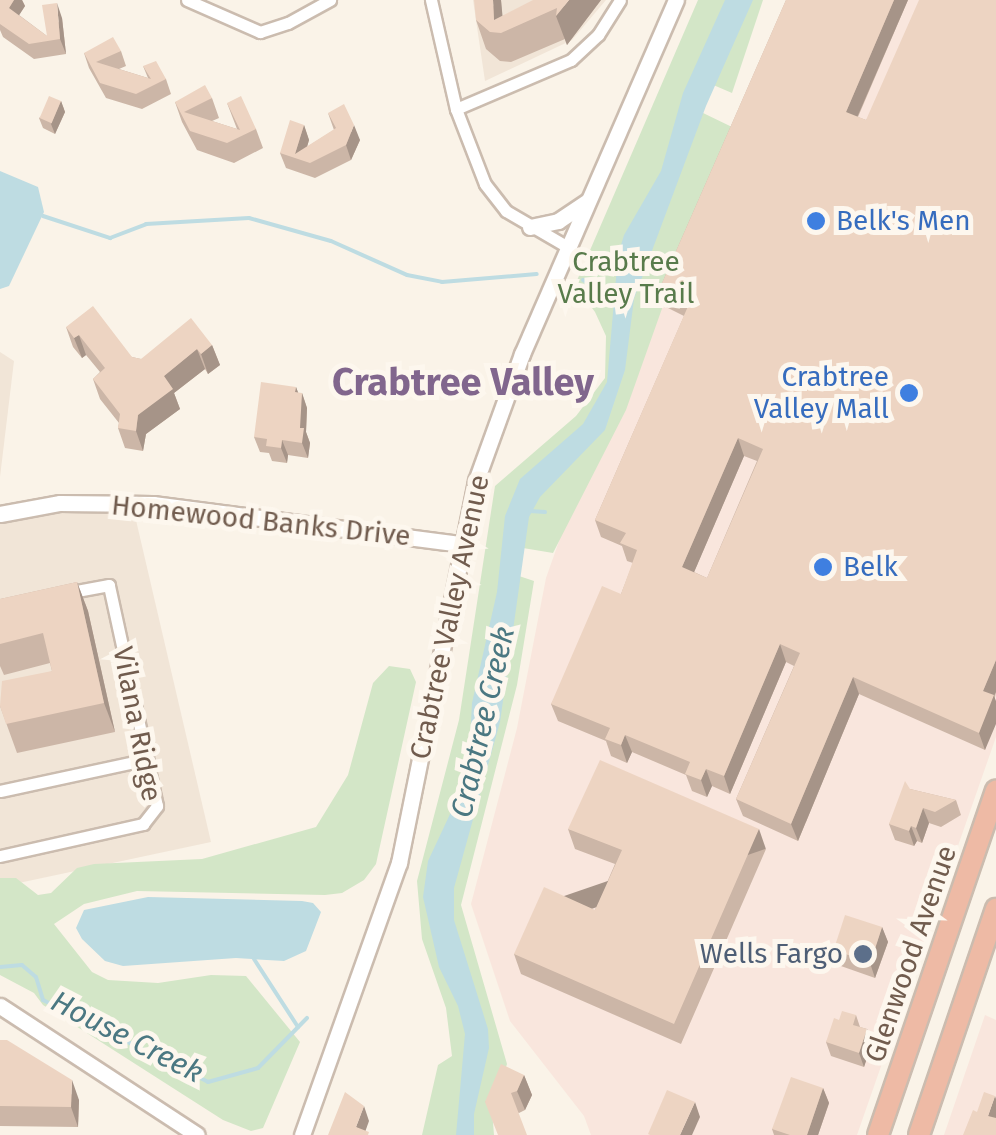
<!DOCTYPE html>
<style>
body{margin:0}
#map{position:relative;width:996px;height:1135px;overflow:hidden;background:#faf3e8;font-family:"Fira Sans",sans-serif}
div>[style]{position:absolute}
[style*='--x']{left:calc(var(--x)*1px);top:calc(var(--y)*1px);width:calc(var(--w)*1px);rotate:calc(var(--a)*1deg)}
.residential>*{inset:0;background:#f1e5d7}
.commercial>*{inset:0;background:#f9e6dd}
.green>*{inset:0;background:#d3e6c7}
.water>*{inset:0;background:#bedce2}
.stream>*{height:4px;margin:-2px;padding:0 2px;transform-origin:2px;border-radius:2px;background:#bedce2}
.roads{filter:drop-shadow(2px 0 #cbbcaf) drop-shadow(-2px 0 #cbbcaf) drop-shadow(0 2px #cbbcaf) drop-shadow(0 -2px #cbbcaf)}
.street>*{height:11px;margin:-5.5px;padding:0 5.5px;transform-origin:5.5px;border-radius:5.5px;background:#fff}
.secondary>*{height:15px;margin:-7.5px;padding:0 7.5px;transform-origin:7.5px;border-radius:7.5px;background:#fff}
.highway>*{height:20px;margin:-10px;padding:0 10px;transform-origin:10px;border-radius:10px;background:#eebaa5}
.wall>*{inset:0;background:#ccb6a7}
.shaded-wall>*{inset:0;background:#a69488;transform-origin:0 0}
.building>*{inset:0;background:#edd4c2;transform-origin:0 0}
.dots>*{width:28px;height:28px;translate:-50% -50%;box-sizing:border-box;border:5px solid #fdf7ee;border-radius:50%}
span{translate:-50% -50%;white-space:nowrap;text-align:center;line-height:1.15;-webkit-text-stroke:10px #fdf7ee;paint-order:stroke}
.shop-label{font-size:28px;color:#366cbe}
.left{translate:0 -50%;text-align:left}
.right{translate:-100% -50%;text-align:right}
.park-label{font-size:28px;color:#587b4b}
.street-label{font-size:28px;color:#715c4e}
.service-label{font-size:28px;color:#4e5e75}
.water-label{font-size:30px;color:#4b7882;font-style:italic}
.district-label{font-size:38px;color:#81668d;font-weight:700}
</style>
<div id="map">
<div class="residential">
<i style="clip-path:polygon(473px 0,606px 0,572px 40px,485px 81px)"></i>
<i style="clip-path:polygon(0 352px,14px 361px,0 477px)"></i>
<i style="clip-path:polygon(132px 503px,211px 842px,0 887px,0 514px)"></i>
</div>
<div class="commercial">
<i style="clip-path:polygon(788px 0,996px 0,996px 737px,857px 1135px,591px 1135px,584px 1116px,510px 1021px,471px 904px,517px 728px,546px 578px,581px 479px)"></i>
<i style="clip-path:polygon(985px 1015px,996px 1020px,996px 1135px,944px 1135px)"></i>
</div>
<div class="green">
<i style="clip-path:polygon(698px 0,763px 0,732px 93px,711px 84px,701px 112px,732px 127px,708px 179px,626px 410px,553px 553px,523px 548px,516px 575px,534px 581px,517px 685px,461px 905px,507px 1064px,492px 1110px,494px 1135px,422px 1135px,438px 1065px,452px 1056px,446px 1008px,422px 939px,417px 881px,459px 720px,495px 486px,576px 416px,605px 378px,606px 336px,595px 312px,575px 285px)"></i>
<i style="clip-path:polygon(389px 666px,410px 669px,416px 682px,376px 864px,364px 880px,342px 893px,325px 895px,137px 891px,84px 904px,54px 924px,92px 972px,108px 980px,158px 983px,211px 975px,246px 976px,300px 1042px,263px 1128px,251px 1131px,223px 1120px,43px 1005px,34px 993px,0 975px,0 878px,16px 878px,38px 895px,51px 893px,77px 868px,94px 864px,202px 859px,316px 827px,348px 775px,373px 683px)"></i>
</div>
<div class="water">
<i style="clip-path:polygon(725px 0,753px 0,706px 106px,634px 299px,625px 370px,605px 430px,540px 497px,529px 517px,500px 722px,454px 888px,454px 920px,488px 1029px,489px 1048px,474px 1114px,474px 1135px,456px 1135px,465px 1034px,458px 1006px,439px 967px,423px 897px,428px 861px,451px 812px,469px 759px,472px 703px,497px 592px,505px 516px,520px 479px,583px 424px,607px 382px,618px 255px,624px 235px,661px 171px,683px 93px)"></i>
<i style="clip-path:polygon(0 171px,38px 187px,44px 212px,9px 286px,0 289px)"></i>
<i style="clip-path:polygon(148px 897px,302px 901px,313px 903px,321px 912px,306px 951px,284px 961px,236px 958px,123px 966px,105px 961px,82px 939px,76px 928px,84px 910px)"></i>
</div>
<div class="stream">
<i style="--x:43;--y:216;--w:71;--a:18.2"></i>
<i style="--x:110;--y:238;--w:39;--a:-21"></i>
<i style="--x:146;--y:224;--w:103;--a:-3.3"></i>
<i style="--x:249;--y:218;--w:85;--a:15.7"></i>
<i style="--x:331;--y:241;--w:83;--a:24.1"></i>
<i style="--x:407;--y:275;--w:36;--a:11"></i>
<i style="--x:442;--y:282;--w:95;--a:-4.8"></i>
<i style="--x:583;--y:280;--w:34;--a:30"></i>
<i style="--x:530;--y:511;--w:15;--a:4"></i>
<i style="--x:254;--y:959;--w:81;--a:57.1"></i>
<i style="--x:0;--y:967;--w:22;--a:-5"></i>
<i style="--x:22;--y:965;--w:18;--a:41"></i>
<i style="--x:36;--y:977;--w:24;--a:73"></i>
<i style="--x:43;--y:1000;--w:184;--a:26.4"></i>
<i style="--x:208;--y:1082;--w:52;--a:-15.6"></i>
<i style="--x:258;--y:1068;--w:70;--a:-45.6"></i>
</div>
<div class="roads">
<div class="street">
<i style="--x:187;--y:0;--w:80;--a:23.7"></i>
<i style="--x:260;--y:32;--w:29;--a:-18"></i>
<i style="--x:288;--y:23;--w:48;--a:-28.7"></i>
<i style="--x:431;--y:0;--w:112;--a:77.1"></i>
<i style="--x:456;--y:109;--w:80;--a:68.9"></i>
<i style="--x:485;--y:184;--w:34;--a:52"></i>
<i style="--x:506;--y:211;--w:75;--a:30.3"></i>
<i style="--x:456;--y:109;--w:125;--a:-23.1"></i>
<i style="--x:571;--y:60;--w:37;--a:-43"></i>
<i style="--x:598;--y:35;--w:41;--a:-57.8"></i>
<i style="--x:0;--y:791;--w:151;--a:-12.2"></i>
<i style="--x:0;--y:856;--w:147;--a:-12.6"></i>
<i style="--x:143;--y:824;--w:23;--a:-52"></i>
<i style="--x:157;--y:806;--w:226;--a:-102.3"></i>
<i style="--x:109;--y:585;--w:44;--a:169.5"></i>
</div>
<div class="secondary">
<i style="--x:530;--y:227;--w:29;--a:-12"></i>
<i style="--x:558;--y:221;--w:36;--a:-34"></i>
<i style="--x:0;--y:514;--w:61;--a:-10.4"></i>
<i style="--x:60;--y:503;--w:93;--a:0.6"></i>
<i style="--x:153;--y:504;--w:313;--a:7.4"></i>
<i style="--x:0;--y:1006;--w:235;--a:33.2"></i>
<i style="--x:302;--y:1135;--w:289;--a:-70.4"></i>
<i style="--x:399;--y:863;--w:390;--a:-78.6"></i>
<i style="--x:476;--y:481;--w:135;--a:-70.1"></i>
<i style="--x:522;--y:354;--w:386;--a:-66.5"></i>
</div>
<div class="highway">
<i style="--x:878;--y:1135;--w:364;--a:-71.1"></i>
<i style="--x:919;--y:1135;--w:239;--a:-71.2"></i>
</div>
</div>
<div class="wall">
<i style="clip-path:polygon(0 0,22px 0,25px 6px,19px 15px,47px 36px,62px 18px,66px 54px,34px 59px,3px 37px,0 30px)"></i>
<i style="clip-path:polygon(501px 0,502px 16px,601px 0,567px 45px,565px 39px,511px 62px,500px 61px,486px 49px,476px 20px)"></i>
<i style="clip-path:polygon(evenodd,786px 0,908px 0,858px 117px,866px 120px,996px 0,996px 692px,985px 750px,859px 694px,798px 841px,743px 816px,736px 799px,794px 666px,786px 662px,730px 794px,712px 786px,707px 797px,692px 791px,686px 775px,632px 752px,627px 763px,611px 756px,606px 741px,558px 721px,551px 704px,621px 594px,633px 563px,627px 561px,622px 546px,601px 537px,595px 520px,684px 316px,666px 307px,659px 290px,786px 0,744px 456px,757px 461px,707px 578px,694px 572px,744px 456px)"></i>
<i style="clip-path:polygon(121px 51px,126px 66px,119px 69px,148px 78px,143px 66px,166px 79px,171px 94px,142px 109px,106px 98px,89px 68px,84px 53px)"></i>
<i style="clip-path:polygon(212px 98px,219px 118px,212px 121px,237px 129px,227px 103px,256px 129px,263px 148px,234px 163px,197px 150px,182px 122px,175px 102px)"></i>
<i style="clip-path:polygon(61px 101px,65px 112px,55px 134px,43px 128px,39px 118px)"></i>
<i style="clip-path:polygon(328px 113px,360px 140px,351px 160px,315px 178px,286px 168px,280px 153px,304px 125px,309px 140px,307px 147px,334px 130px)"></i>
<i style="clip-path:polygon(66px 327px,132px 357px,141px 359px,212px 345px,220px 365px,208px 374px,205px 369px,174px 393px,180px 409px,146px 434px,143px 451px,125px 448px,118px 428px,119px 423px,100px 399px,93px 379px,100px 372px,86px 355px,82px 358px,73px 347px)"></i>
<i style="clip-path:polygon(296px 387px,298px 393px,302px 393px,307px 408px,306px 432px,310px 443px,308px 458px,288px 455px,287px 463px,272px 461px,269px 453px,260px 452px,254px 437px)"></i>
<i style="clip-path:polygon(77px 582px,88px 611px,115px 732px,17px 753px,0 706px,52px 671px,50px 663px,4px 675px,0 666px,0 599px)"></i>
<i style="clip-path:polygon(910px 789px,956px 800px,961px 815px,941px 827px,929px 823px,922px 843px,917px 841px,914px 846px,895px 840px,889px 824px)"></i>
<i style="clip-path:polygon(568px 829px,766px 849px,681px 1044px,521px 974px,514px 954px,595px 910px,615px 864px,575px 849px)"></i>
<i style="clip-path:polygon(882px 927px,888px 942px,875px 978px,838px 965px,832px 950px)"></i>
<i style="clip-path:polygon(856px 1015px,860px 1027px,867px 1029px,872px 1043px,864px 1067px,831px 1056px,826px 1042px,839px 1020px)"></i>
<i style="clip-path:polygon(0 1040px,79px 1100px,78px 1127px,0 1126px)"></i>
<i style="clip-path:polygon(524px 1075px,532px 1095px,525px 1110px,519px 1113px,485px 1102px)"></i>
<i style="clip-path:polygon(823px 1088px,829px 1103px,818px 1135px,774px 1135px,772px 1129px)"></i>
</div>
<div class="shaded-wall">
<i style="clip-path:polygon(14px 0,22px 0,25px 6px,14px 23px,9px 8px)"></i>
<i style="clip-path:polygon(493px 0,501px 0,504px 32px,494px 20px)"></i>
<i style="clip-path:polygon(569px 0,601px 0,567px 45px,556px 16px)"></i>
<i style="clip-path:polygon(894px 0,908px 0,852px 129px,846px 112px)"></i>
<i style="clip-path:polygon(57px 3px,62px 18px,66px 54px,60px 39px)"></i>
<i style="clip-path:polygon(61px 101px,65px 112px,55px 134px,51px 124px)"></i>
<i style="clip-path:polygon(304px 125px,309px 140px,303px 160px,295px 154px)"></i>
<i style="clip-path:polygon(354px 125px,360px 140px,351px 160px,346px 145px)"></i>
<i style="clip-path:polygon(79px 335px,86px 355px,82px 358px,74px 338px)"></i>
<i style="clip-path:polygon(212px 345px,220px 365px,208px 374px,201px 354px)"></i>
<i style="clip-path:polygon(197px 349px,205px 369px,174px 393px,180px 409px,146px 434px,143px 451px,136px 431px,138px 415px,164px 376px)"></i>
<i style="clip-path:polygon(296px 387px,301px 400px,302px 393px,307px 408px,306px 432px,310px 443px,308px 458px,302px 443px,295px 392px)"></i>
<i style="clip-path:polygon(738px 438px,744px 456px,689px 584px,682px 567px)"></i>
<i style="clip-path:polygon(282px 440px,288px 455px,287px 463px,281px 448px)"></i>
<i style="clip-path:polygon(77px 582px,88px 611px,115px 732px,104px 703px)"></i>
<i style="clip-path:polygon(780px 644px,786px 662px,730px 794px,724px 776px)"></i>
<i style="clip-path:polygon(996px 660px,996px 692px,994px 696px,996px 701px,996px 724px,985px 750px,979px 733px,983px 691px)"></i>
<i style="clip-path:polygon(853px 677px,859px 694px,798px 841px,791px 824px)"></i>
<i style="clip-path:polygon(625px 735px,632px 752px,627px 763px,621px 745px)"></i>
<i style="clip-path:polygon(706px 769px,712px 786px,707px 797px,701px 780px)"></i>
<i style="clip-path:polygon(923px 808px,929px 823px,922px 843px,916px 828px)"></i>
<i style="clip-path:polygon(911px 826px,917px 841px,914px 846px,909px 831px)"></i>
<i style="left:759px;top:829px;width:21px;height:213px;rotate:71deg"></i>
<i style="clip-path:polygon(882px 927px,888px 942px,875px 978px,870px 963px)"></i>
<i style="clip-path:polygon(867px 1029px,872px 1043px,864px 1067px,859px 1053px)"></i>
<i style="clip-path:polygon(524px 1075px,532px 1095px,525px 1110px,517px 1091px)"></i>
<i style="clip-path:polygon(72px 1080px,79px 1100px,78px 1127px,71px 1107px)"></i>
<i style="clip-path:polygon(823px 1088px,829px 1103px,818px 1135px,807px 1135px)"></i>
<i style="clip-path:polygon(995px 1096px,996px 1099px,996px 1130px,988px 1116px)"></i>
<i style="clip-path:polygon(695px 1102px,700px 1117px,692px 1135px,680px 1135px)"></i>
<i style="clip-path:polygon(364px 1106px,369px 1121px,364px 1135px,356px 1127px)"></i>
</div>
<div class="building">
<i style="clip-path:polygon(0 0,14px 0,9px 8px,47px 36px,42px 5px,57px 3px,60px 39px,29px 44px,0 24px)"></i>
<i style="clip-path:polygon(474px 0,493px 0,494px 20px,533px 0,569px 0,556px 16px,557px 8px,501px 33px,490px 32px,476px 20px)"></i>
<i style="clip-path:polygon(evenodd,786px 0,894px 0,846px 112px,866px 120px,919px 0,996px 0,996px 660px,983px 691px,994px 695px,979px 733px,853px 677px,791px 824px,736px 799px,800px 653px,780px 644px,724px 776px,706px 769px,701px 780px,685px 774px,690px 762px,625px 735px,621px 745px,605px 739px,610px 728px,551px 704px,602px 586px,621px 594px,637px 550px,620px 543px,626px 533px,595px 520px,689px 304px,659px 290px,786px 0,738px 438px,763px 449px,707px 578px,682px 567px,738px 438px)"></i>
<i style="clip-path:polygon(113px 37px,121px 51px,96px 62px,151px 79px,143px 66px,156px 61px,166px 79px,136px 94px,100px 83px,84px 53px)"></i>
<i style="clip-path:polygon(205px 85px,212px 98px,184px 112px,240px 130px,227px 103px,241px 96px,256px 129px,227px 143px,190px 131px,175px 102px)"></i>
<i style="left:49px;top:96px;width:13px;height:24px;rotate:23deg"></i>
<i style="clip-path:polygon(344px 104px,354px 125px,346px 145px,310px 163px,280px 153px,290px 120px,304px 125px,295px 154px,336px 128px,328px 113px)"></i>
<i style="clip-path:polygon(93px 306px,132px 357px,141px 359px,191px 318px,212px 345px,201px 354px,197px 349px,164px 376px,173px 389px,138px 415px,136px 431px,118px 428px,120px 414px,93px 379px,105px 368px,79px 335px,74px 338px,66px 327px)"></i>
<i style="clip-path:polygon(261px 382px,296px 387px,295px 392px,302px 393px,300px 428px,304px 428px,302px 443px,282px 440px,281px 448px,266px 446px,267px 439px,254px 437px)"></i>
<i style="clip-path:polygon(77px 582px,104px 703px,6px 724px,0 706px,2px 681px,52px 671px,43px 633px,0 644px,0 599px)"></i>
<i style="clip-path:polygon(600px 760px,759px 829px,674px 1024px,514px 954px,544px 887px,595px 910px,622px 850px,568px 829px)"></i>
<i style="clip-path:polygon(905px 781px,910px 789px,956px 800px,935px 812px,923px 808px,916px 828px,911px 826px,909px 831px,889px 824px)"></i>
<i style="left:845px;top:915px;width:39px;height:37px;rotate:18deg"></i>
<i style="clip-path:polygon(842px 1011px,856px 1015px,853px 1025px,867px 1029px,859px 1053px,826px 1042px,834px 1018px,839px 1020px)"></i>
<i style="clip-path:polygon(0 1040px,7px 1040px,72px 1080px,71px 1107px,0 1106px)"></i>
<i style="clip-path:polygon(501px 1064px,524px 1075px,517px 1091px,511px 1093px,527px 1135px,498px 1135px,485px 1102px)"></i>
<i style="clip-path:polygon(791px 1077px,823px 1088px,807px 1135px,790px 1135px,772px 1129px)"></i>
<i style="clip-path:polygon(667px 1090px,695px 1102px,680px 1135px,650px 1135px,648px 1134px)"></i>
<i style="clip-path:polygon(345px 1092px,364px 1106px,356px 1127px,369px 1132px,368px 1135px,328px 1135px)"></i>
<i style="clip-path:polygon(984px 1092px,995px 1096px,988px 1116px,996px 1118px,996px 1135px,963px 1135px,973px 1110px,977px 1112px)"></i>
</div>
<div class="dots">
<i style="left:816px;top:221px;background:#3f7fe0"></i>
<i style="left:909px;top:393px;background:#3f7fe0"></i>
<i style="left:823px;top:567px;background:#3f7fe0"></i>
<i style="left:863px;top:954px;background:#5c6f8a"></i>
</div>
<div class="shop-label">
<span class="left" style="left:836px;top:221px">Belk's Men</span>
<span class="right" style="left:889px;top:393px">Crabtree<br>Valley Mall</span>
<span class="left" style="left:843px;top:567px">Belk</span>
</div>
<div class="park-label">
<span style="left:626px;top:278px">Crabtree<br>Valley Trail</span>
</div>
<div class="street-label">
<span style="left:261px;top:521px;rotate:6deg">Homewood Banks Drive</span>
<span style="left:450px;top:617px;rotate:-78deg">Crabtree Valley Avenue</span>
<span style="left:137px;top:724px;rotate:79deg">Vilana Ridge</span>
<span style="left:911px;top:954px;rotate:-71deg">Glenwood Avenue</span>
</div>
<div class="service-label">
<span class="right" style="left:843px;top:954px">Wells Fargo</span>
</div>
<div class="water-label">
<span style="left:483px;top:722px;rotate:-77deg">Crabtree Creek</span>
<span style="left:127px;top:1037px;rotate:27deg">House Creek</span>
</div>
<div class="district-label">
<span style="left:463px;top:383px">Crabtree Valley</span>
</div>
</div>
